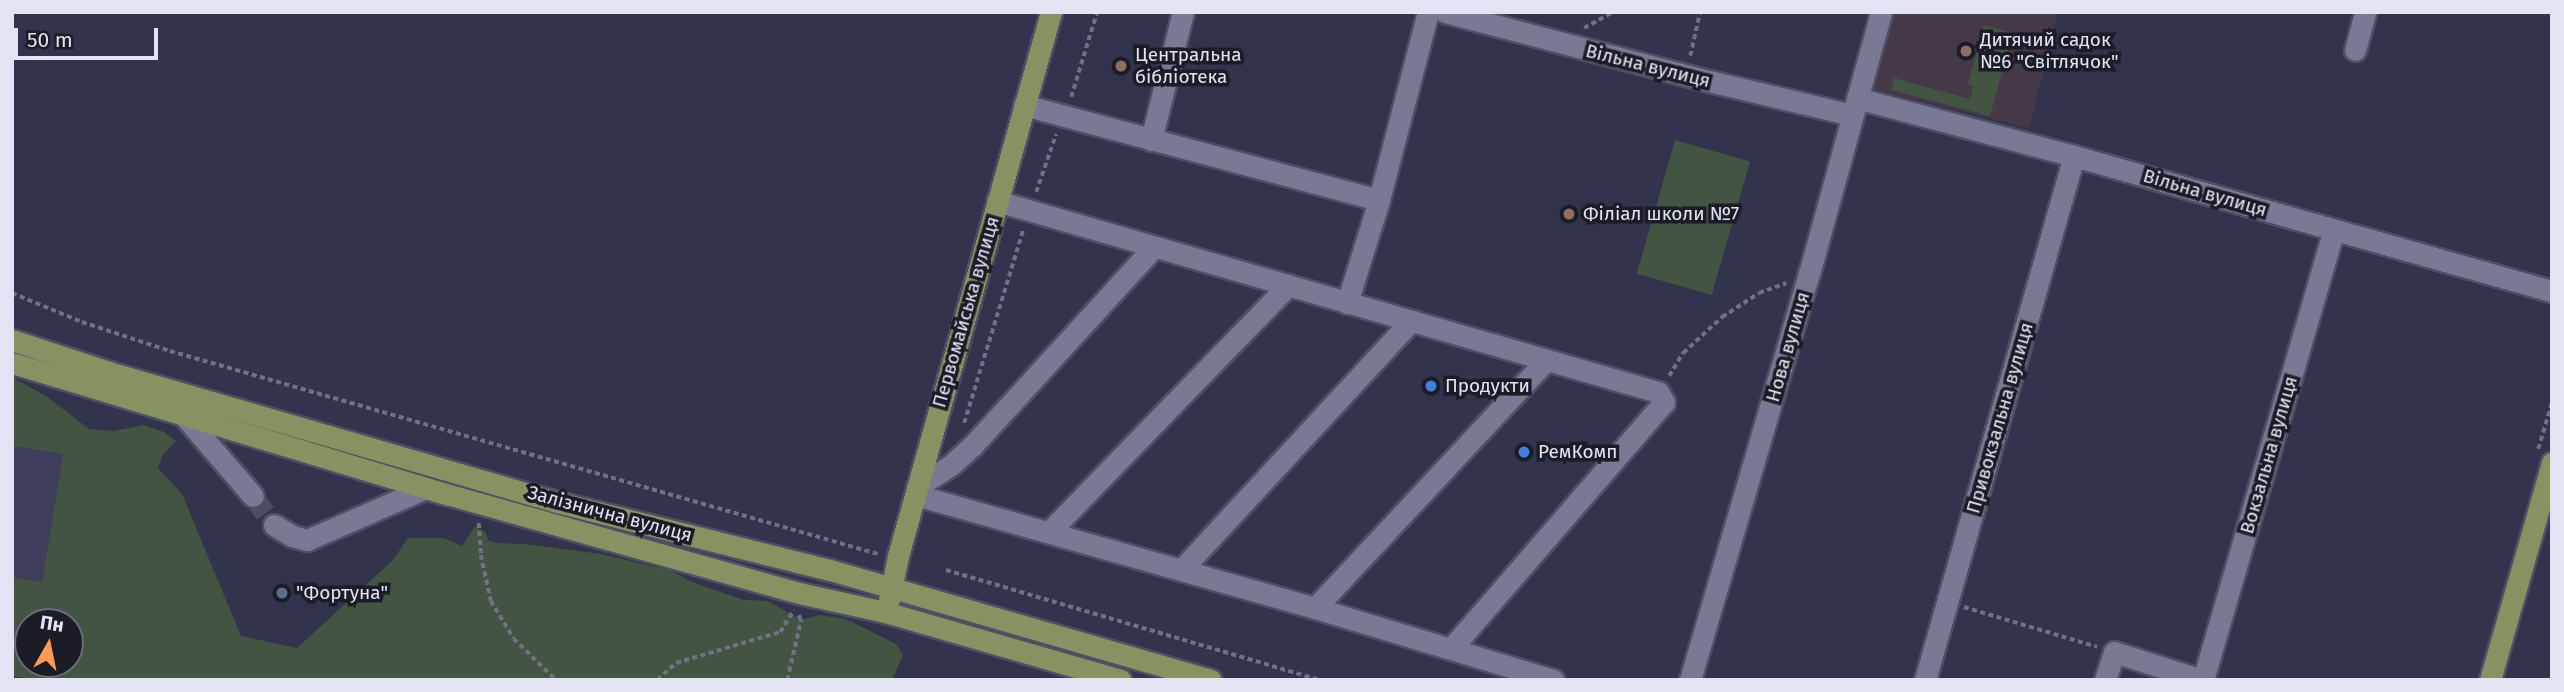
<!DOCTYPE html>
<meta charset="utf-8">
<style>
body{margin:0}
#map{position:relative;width:2564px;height:692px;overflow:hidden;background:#32334c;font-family:"Fira Sans",sans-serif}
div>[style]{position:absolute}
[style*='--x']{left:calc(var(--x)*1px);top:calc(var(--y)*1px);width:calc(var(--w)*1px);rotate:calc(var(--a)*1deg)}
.built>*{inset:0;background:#3e3f5c}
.education>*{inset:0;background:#463947}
.green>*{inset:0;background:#445442;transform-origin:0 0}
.minor-tunnel>*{height:21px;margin-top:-10.5px;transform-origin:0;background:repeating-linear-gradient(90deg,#4c4e65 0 21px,transparent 0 31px)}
.path>*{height:3.5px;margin-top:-1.75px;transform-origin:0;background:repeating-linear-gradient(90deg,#707187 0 5px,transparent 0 8.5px)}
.roads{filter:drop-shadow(2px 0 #4e4f64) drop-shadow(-2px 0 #4e4f64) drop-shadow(0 2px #4e4f64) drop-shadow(0 -2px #4e4f64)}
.minor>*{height:21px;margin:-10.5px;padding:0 10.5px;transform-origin:10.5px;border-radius:10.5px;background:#777995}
.major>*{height:21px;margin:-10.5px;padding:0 10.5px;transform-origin:10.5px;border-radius:10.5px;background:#879262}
.dots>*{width:19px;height:19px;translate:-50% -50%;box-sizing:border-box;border:4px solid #1c1c27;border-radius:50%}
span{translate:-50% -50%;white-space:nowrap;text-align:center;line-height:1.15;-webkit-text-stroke:7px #1c1c27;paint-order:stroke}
.poi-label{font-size:19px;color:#e2e4f4}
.left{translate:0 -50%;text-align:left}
.street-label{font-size:19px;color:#e2e4f4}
.frame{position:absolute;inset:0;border:14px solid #e2e4f4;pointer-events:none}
.north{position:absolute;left:14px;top:608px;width:70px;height:70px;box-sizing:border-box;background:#1c1c27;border:2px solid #6b6c79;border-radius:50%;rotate:9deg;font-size:19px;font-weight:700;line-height:28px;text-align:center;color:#e2e4f4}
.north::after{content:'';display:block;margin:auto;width:24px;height:32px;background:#fe9c57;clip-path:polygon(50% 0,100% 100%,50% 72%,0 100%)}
.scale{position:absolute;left:14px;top:28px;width:144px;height:32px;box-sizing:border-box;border:4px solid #e2e4f4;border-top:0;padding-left:9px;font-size:21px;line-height:24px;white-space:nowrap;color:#e2e4f4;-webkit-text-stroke:5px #1c1c27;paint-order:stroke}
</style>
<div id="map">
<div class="built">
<i style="clip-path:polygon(12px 446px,63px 454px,42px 582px,12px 577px)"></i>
</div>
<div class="education">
<i style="clip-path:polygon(1894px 12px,2058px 12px,2029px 128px,1873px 89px)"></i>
</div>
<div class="green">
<i style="clip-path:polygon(1984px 25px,2013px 33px,1990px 116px,1891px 90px,1894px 78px,1970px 99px,1973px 86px,1968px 84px)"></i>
<i style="left:1675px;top:140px;width:78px;height:139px;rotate:16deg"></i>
<i style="clip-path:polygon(evenodd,12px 377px,46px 396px,89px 429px,114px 431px,143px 425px,164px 432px,176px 441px,162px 456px,158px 468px,182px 494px,241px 636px,297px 648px,392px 561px,408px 538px,444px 538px,462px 546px,475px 526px,485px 532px,489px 541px,497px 543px,525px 544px,601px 554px,672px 571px,692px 582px,744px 600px,768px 601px,801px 620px,819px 615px,846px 619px,896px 644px,903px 655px,892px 680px,37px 680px,12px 676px,12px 577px,42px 582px,63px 454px,12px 446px,12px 377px,28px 622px,70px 622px,70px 664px,28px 664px,28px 622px)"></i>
</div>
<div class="minor-tunnel">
<i style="--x:253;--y:496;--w:36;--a:54"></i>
</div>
<div class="path">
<i style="--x:1584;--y:28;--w:33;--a:-29"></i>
<i style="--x:1690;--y:56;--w:45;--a:-77.2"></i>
<i style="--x:1071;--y:97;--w:89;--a:-73"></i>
<i style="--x:1036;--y:192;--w:61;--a:-71"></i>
<i style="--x:12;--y:293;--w:76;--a:22.5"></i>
<i style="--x:82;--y:322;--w:93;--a:18.2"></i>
<i style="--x:170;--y:351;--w:737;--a:16"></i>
<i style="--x:1669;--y:376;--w:27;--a:-59"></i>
<i style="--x:1683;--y:353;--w:53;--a:-42.7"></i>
<i style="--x:1722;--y:317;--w:44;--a:-33"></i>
<i style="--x:1759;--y:293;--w:29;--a:-20"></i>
<i style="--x:964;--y:423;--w:202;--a:-73"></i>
<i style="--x:2538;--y:449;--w:49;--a:-73.4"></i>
<i style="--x:479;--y:523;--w:32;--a:86"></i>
<i style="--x:481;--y:555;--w:47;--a:77.7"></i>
<i style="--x:491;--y:601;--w:44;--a:58.8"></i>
<i style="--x:514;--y:639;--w:59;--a:44.3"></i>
<i style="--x:946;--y:570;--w:390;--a:16.4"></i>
<i style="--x:1964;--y:607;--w:139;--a:16.7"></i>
<i style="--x:657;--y:680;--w:25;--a:-42"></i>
<i style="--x:676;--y:663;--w:109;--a:-16.6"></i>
<i style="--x:780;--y:632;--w:26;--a:-58"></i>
<i style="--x:787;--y:680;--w:62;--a:-76.9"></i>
<i style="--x:801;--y:620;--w:8;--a:-120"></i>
</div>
<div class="roads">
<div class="minor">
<i style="--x:1445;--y:12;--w:260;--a:14.7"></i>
<i style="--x:1696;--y:78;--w:160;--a:13.3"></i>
<i style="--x:2355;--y:50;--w:39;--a:-75"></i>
<i style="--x:1857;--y:98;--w:225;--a:15"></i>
<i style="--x:2074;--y:156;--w:497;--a:15.8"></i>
<i style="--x:1024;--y:105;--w:367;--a:15"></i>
<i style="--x:1151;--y:140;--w:132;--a:-76"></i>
<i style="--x:997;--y:201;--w:688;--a:16.12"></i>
<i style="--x:1658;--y:392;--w:12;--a:59"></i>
<i style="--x:1664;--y:402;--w:325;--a:130.8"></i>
<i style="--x:1347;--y:303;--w:108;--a:-72.7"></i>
<i style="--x:1379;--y:200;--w:194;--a:-75.4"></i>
<i style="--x:185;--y:417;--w:104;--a:49.3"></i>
<i style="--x:917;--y:487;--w:40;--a:-32.9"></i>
<i style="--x:951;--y:465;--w:30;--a:-42"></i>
<i style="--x:973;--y:445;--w:268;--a:-47.6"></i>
<i style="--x:916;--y:495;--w:415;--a:15.8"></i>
<i style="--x:1315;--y:608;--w:249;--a:16.8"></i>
<i style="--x:274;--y:525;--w:21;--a:31"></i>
<i style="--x:292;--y:536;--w:16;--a:15"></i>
<i style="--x:307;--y:540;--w:130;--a:-23.6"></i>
<i style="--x:1049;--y:532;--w:344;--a:-45.9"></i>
<i style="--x:1182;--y:569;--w:338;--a:-47.3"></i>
<i style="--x:1315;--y:608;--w:339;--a:-47"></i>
<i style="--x:1690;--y:680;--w:423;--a:-73.7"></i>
<i style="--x:1809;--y:274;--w:272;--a:-74.6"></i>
<i style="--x:1925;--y:680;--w:545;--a:-74.13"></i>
<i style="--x:2105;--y:680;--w:29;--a:-72"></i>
<i style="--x:2114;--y:652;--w:92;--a:17.7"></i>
<i style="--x:2203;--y:680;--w:469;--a:-73.8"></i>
</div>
<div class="major">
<i style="--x:12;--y:340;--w:102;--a:18.3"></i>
<i style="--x:109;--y:372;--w:466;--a:16.2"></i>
<i style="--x:557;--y:502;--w:281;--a:14"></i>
<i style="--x:830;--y:570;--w:396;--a:16.1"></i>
<i style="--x:12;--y:363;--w:457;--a:16.8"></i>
<i style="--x:450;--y:495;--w:362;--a:15.7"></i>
<i style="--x:799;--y:593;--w:88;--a:12.5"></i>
<i style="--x:885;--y:612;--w:245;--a:16.1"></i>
<i style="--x:889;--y:600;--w:45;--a:-78.4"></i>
<i style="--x:898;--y:556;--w:565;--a:-74.29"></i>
<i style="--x:2490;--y:680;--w:226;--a:-74.1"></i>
</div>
</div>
<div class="dots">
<i style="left:1966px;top:51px;background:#8d6e63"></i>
<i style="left:1121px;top:66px;background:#8d6e63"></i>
<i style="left:1569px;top:214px;background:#8d6e63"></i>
<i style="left:1431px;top:386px;background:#3f7fe0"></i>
<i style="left:1524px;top:452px;background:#3f7fe0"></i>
<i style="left:282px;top:593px;background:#5c6f8a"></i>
</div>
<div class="poi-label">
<span class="left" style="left:1980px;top:51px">Дитячий садок<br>№6 "Світлячок"</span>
<span class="left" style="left:1135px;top:66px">Центральна<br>бібліотека</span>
<span class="left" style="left:1583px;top:214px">Філіал школи №7</span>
<span class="left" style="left:1445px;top:386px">Продукти</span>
<span class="left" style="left:1538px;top:452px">РемКомп</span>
<span class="left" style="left:296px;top:593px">"Фортуна"</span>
</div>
<div class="street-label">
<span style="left:1648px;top:66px;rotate:14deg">Вільна вулиця</span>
<span style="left:2205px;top:193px;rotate:16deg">Вільна вулиця</span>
<span style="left:966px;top:312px;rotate:-74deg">Первомайська вулиця</span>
<span style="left:1788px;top:347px;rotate:-74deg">Нова вулиця</span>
<span style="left:2000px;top:418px;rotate:-74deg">Привокзальна вулиця</span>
<span style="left:2269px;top:455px;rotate:-74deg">Вокзальна вулиця</span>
<span style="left:610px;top:514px;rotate:15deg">Залізнична вулиця</span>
</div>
<div class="frame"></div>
<div class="north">Пн</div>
<div class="scale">50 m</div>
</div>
